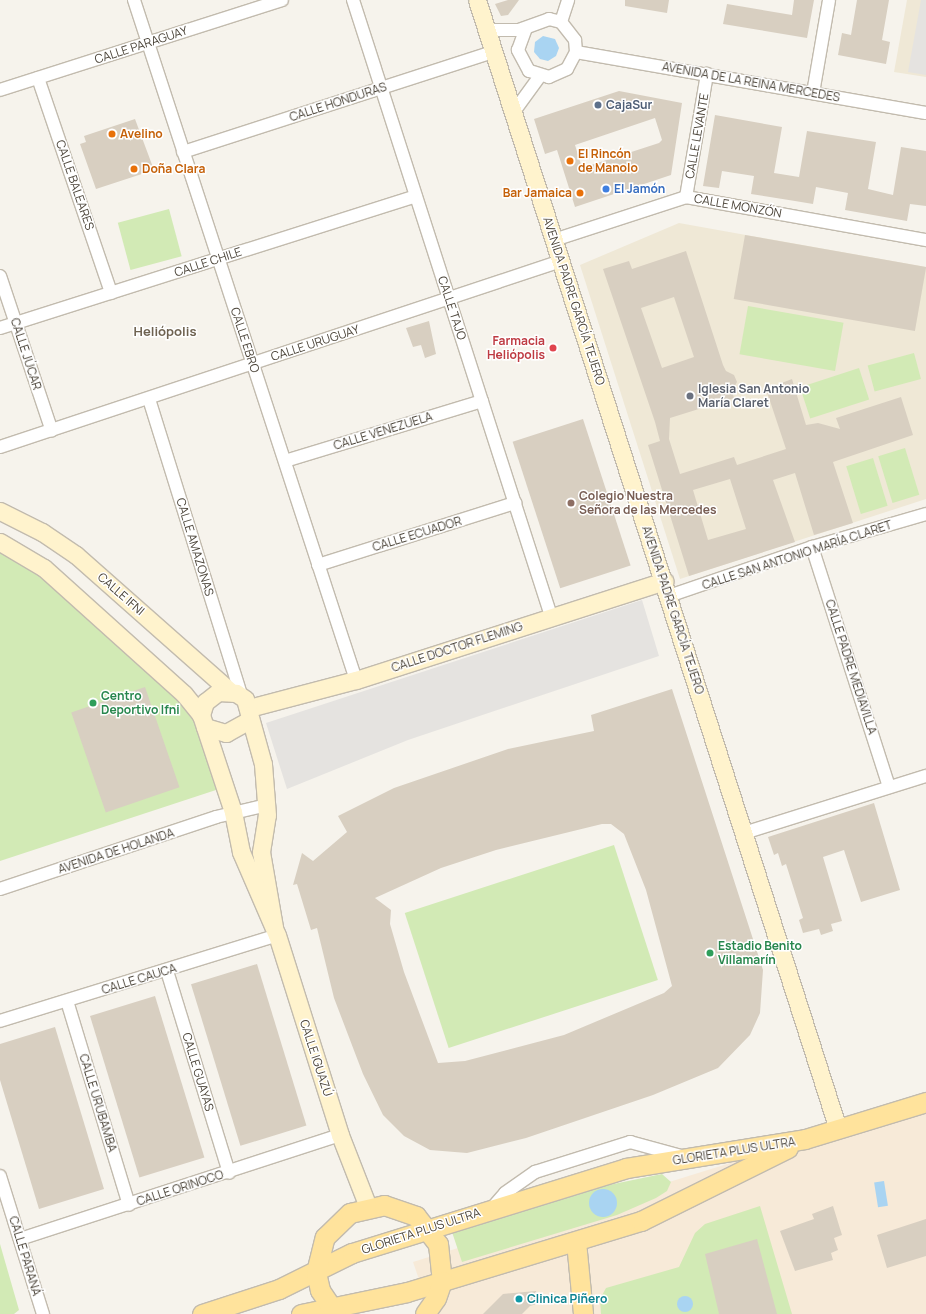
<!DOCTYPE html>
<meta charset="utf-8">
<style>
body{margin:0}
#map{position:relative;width:926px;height:1314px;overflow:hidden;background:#f6f3ec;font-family:Manrope,sans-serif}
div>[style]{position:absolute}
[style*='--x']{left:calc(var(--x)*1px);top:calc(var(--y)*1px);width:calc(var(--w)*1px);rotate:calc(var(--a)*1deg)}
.commercial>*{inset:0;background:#f7ead8}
.education>*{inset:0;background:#efe8d6}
.green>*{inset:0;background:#d2eab5;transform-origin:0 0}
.parking>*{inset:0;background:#e5e3e0}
.water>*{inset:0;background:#a9d4f2;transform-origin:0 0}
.round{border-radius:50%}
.building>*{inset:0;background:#d8cfc1;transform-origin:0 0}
.roads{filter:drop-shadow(1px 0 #c2bbae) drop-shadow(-1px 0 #c2bbae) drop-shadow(0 1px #c2bbae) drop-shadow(0 -1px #c2bbae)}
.street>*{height:12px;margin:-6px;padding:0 6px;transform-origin:6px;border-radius:6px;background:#fff}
.secondary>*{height:17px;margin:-8.5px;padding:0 8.5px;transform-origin:8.5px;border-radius:8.5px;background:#fff3cd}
.primary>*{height:19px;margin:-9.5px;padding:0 9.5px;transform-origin:9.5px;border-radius:9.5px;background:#ffe39c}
.dots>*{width:11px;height:11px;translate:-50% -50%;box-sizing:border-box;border:2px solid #fff;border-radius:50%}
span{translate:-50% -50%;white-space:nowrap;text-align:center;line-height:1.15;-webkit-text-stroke:3px #fff;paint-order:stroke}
.street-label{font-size:12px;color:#4b4439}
.service-label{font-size:12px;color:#4e5e75;font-weight:700}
.left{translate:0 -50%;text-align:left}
.food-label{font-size:12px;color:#c56008;font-weight:700}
.right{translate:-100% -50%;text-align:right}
.shop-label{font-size:12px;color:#366cbe;font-weight:700}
.health-label{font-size:12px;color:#be3a42;font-weight:700}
.worship-label{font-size:12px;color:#5b616d;font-weight:700}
.education-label{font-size:12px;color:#785e54;font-weight:700}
.leisure-label{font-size:12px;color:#27864d;font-weight:700}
.culture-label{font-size:12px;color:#0d838f;font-weight:700}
.neighbourhood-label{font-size:13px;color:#6e6250;font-weight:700}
</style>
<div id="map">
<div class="commercial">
<i style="clip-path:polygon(926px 1102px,926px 1314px,431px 1314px,413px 1262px)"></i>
</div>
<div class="education">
<i style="clip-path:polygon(907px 0,926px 0,926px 77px,894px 72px)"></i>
<i style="clip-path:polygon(679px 223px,926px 267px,926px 499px,680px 579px,580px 265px)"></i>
</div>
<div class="green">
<i style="left:169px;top:209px;width:49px;height:53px;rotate:75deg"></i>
<i style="left:748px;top:306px;width:97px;height:49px;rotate:10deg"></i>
<i style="left:914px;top:353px;width:27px;height:48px;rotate:75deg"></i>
<i style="left:859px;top:368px;width:33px;height:62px;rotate:72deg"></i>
<i style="left:905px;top:448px;width:49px;height:28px;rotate:73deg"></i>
<i style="left:873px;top:458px;width:50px;height:28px;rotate:73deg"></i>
<i style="clip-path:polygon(0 549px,22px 560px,191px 710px,219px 789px,0 861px)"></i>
<i style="left:614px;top:845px;width:142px;height:220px;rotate:72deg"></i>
<i style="clip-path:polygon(662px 1174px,671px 1182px,667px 1191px,656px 1198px,617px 1215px,462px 1262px,452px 1232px,575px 1192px)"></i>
<i style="clip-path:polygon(760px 1206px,792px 1314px,601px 1314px,600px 1299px,606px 1288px,679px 1267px,695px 1233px,705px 1224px)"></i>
<i style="clip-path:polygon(0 1244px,19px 1310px,14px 1314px,0 1314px)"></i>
</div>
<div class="parking">
<i style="clip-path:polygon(921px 0,926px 0,926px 75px,908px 72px)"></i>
<i style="clip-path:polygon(642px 600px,659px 656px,408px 740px,287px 789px,266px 723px)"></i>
</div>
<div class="water">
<i style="clip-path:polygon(543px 36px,555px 39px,559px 48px,556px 56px,548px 61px,540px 59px,534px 52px,535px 42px)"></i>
<i style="left:884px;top:1181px;width:25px;height:10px;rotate:81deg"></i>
<i class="round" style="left:589px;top:1189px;width:28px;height:28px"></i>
<i class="round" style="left:677px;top:1296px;width:16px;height:16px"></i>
</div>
<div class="building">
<i style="clip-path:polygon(508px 0,519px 0,508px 15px,501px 16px,495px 4px)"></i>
<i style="clip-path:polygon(625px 0,669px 0,667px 13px,625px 6px)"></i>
<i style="clip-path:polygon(794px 0,814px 0,807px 38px,723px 24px,727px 4px,792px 15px)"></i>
<i style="clip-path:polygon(857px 0,889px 0,882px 40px,890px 42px,886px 64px,838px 55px,842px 33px,851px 35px)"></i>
<i style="clip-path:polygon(evenodd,619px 91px,682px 103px,671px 175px,575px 207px,557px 150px,545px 154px,534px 119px,619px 91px,655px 118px,662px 140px,659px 143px,582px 168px,575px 145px,655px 118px)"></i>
<i style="clip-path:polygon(715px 115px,782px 127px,774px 173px,799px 177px,807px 131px,876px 142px,868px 189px,893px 195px,901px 147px,926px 151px,926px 206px,910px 204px,907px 221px,845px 210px,848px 193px,816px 187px,813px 204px,795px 201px,751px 194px,754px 176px,722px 171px,719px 188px,703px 186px)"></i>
<i style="clip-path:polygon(135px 119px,154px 170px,96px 189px,80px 144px,86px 142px,84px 136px)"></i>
<i style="left:745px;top:235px;width:184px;height:65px;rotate:10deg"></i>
<i style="clip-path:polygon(evenodd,686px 251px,723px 365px,726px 371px,734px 375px,737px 382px,732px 391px,734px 398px,670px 418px,669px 439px,680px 474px,734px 457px,737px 465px,786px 449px,766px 389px,792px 379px,806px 425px,818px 423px,840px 429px,836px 418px,901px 397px,913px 435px,833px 462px,853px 523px,814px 535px,795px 473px,773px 480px,795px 542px,689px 576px,648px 445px,660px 441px,655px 422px,603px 269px,629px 261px,632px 269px,686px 251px,674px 297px,694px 357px,662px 368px,641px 308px,674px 297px,686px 251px,730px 479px,746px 529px,708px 540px,693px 490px,730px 479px)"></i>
<i style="clip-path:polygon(429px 321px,436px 354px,425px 358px,421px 345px,413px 347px,406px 328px)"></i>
<i style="left:583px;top:419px;width:154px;height:74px;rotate:72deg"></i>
<i style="left:145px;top:687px;width:106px;height:78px;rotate:71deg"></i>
<i style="clip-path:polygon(evenodd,672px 689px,763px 970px,760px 1013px,750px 1035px,718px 1068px,653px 1095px,526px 1138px,467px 1153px,430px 1150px,404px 1136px,383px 1115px,363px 1074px,334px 998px,317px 928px,311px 930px,297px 884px,293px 885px,302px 853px,313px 861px,347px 832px,338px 816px,394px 788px,508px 749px,594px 731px,591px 715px,672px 689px,602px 824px,611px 824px,624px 834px,646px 890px,672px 986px,664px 993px,564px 1035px,465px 1061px,438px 1063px,404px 972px,390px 924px,391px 910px,375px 898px,441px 868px,496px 850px,602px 824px)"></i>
<i style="clip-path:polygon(874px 803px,900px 890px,861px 902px,844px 850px,823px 857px,842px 921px,831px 924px,833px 931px,821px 935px,819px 929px,803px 933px,799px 920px,803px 918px,786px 864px,782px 866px,778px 853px,774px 855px,768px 837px)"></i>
<i style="left:257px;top:964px;width:169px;height:69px;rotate:73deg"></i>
<i style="left:155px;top:996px;width:169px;height:68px;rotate:73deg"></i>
<i style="clip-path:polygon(55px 1027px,104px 1189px,39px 1209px,0 1080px,0 1044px)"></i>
<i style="clip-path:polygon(833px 1206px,842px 1235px,834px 1238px,838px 1250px,831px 1253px,833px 1260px,795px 1271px,780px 1231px,814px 1219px,812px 1214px)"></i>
<i style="clip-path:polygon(926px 1219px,926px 1256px,887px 1268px,877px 1235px)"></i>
<i style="clip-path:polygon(757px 1239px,777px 1314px,719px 1314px,705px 1254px)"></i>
<i style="clip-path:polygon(536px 1291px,540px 1303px,530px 1306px,522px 1314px,483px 1314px,503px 1294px)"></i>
</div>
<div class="roads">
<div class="street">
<i style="--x:134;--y:0;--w:715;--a:71.92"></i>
<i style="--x:353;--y:0;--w:647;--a:72.18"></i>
<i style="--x:561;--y:22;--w:23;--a:-72"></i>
<i style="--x:486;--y:30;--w:33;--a:0"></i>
<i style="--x:519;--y:30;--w:32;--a:-20"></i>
<i style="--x:549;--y:19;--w:12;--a:14"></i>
<i style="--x:561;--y:22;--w:23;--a:52"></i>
<i style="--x:575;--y:40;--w:12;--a:85"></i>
<i style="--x:576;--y:52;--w:19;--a:118"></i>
<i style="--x:567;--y:69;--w:20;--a:156"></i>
<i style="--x:549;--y:77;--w:21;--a:-163"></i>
<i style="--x:529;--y:71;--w:24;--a:-118"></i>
<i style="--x:518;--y:50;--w:23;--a:-70"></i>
<i style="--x:576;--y:52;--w:355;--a:9.9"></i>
<i style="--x:38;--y:78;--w:227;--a:71.2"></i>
<i style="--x:0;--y:90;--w:296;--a:-17.7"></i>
<i style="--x:813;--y:93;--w:94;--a:-80.2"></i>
<i style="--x:513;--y:113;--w:46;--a:-53.9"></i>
<i style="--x:183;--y:152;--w:326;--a:-17.9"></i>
<i style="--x:686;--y:197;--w:125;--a:-80.3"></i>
<i style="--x:554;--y:240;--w:139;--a:-18"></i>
<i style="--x:686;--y:197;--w:244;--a:10.2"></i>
<i style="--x:0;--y:276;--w:163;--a:71.5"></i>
<i style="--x:0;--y:328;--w:436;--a:-17.6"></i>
<i style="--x:149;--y:399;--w:310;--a:72.7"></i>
<i style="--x:0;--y:447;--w:591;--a:-18.34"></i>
<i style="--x:285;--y:461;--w:206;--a:-16.9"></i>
<i style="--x:812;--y:547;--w:252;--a:72.2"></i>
<i style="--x:318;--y:565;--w:207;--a:-17.5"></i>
<i style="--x:669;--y:596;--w:151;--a:-18.9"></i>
<i style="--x:812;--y:547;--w:119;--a:-16.1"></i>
<i style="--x:744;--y:833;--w:191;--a:-17.4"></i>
<i style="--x:0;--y:889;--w:228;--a:-18.4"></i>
<i style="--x:216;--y:817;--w:52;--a:-13.2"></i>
<i style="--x:167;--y:971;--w:211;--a:72.9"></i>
<i style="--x:67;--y:1001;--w:213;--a:73.1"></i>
<i style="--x:0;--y:1021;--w:290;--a:-17.2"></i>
<i style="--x:0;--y:1176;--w:145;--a:72.7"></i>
<i style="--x:493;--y:1207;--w:18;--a:-49"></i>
<i style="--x:505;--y:1193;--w:37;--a:-35"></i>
<i style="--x:535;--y:1172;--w:100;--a:-17.5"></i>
<i style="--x:630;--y:1142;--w:57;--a:15.3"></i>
<i style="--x:20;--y:1239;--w:336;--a:-18"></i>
</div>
<div class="secondary">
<i style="--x:477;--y:0;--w:1185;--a:72.27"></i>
<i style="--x:0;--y:511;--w:47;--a:26.6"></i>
<i style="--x:42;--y:532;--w:41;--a:34.1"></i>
<i style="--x:76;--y:555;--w:207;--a:41.5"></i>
<i style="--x:0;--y:542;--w:51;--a:30.6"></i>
<i style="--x:44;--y:568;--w:188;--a:42"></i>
<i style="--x:184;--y:694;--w:27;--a:51"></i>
<i style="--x:249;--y:708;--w:111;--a:-14.7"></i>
<i style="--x:356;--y:680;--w:324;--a:-17.8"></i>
<i style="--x:205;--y:727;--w:22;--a:16"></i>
<i style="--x:226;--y:733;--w:26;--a:-29"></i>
<i style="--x:274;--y:927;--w:76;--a:-99.8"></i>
<i style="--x:261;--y:852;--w:37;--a:-81"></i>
<i style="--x:267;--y:815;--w:51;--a:-94.5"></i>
<i style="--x:263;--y:764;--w:67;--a:-105.5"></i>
<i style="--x:245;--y:699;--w:11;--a:-146"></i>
<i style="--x:236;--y:693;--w:18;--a:-177"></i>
<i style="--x:218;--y:692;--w:16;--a:142"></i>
<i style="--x:205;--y:702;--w:14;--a:107"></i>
<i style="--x:201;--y:715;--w:102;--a:71.7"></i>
<i style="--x:233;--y:812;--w:41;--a:78.7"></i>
<i style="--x:241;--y:852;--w:90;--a:66.6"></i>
<i style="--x:277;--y:935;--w:210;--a:72.5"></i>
<i style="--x:340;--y:1135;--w:77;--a:68.7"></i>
</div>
<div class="primary">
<i style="--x:576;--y:1242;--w:72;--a:84.4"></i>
<i style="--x:202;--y:1314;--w:81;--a:-18"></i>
<i style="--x:279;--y:1289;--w:81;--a:-26.3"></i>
<i style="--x:352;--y:1253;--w:287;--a:-17.2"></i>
<i style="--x:626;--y:1168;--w:181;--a:-9.2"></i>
<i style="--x:805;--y:1139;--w:127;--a:-17"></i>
<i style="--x:301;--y:1314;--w:108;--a:-11.7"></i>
<i style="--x:407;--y:1292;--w:245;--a:-16.9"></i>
<i style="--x:641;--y:1221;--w:164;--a:-26.4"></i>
<i style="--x:336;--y:1314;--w:29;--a:-124"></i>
<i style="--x:320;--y:1290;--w:18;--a:-103"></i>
<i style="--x:316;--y:1272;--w:36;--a:-76"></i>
<i style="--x:325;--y:1237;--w:35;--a:-44"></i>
<i style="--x:350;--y:1213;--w:35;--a:-13"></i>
<i style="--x:384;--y:1205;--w:34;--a:19"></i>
<i style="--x:416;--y:1216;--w:36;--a:52"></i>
<i style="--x:438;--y:1244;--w:37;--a:84"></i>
<i style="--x:442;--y:1281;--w:18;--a:109"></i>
<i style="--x:436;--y:1298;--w:19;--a:125"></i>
</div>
</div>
<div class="dots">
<i style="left:598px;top:105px;background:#5c6f8a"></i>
<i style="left:112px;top:134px;background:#e8710a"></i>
<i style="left:570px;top:161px;background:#e8710a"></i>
<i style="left:134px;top:169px;background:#e8710a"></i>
<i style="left:606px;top:189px;background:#3f7fe0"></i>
<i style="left:580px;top:193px;background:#e8710a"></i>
<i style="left:553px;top:348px;background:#e0444e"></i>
<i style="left:690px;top:396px;background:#6b7280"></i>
<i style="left:571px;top:503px;background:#8d6e63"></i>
<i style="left:93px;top:703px;background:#2e9e5b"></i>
<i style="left:710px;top:953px;background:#2e9e5b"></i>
<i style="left:519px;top:1299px;background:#0f9aa8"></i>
</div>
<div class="street-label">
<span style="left:141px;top:45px;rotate:-18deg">CALLE PARAGUAY</span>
<span style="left:751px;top:82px;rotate:10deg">AVENIDA DE LA REINA MERCEDES</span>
<span style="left:338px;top:102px;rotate:-18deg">CALLE HONDURAS</span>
<span style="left:697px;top:136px;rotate:-80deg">CALLE LEVANTE</span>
<span style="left:75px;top:185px;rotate:71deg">CALLE BALEARES</span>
<span style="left:738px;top:206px;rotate:10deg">CALLE MONZÓN</span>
<span style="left:208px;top:262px;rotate:-18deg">CALLE CHILE</span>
<span style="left:574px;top:301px;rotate:72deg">AVENIDA PADRE GARCÍA TEJERO</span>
<span style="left:452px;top:308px;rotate:72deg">CALLE TAJO</span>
<span style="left:245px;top:340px;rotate:72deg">CALLE EBRO</span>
<span style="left:315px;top:343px;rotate:-18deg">CALLE URUGUAY</span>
<span style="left:26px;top:354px;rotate:72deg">CALLE JÚCAR</span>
<span style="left:383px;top:431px;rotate:-17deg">CALLE VENEZUELA</span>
<span style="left:417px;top:534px;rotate:-17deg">CALLE ECUADOR</span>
<span style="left:195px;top:547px;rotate:73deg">CALLE AMAZONAS</span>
<span style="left:797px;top:555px;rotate:-18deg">CALLE SAN ANTONIO MARÍA CLARET</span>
<span style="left:121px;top:594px;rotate:41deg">CALLE IFNI</span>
<span style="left:673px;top:610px;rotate:72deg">AVENIDA PADRE GARCÍA TEJERO</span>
<span style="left:457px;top:647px;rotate:-18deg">CALLE DOCTOR FLEMING</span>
<span style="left:851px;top:667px;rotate:72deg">CALLE PADRE MEDIAVILLA</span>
<span style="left:116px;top:851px;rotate:-18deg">AVENIDA DE HOLANDA</span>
<span style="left:139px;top:979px;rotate:-17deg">CALLE CAUCA</span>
<span style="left:316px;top:1058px;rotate:72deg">CALLE IGUAZÚ</span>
<span style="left:198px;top:1072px;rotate:73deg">CALLE GUAYAS</span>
<span style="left:98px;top:1103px;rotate:73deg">CALLE URUBAMBA</span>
<span style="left:734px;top:1151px;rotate:-9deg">GLORIETA PLUS ULTRA</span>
<span style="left:180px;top:1188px;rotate:-18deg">CALLE ORINOCO</span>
<span style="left:421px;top:1231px;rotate:-18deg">GLORIETA PLUS ULTRA</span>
<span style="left:25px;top:1256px;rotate:73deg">CALLE PARANÁ</span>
</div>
<div class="service-label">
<span class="left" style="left:606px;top:105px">CajaSur</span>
</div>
<div class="food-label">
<span class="left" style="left:120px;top:134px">Avelino</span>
<span class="left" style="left:578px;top:161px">El Rincón<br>de Manolo</span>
<span class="left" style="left:142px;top:169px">Doña Clara</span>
<span class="right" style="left:572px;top:193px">Bar Jamaica</span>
</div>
<div class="shop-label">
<span class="left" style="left:614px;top:189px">El Jamón</span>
</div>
<div class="health-label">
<span class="right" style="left:545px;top:348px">Farmacia<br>Heliópolis</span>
</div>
<div class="worship-label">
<span class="left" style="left:698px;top:396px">Iglesia San Antonio<br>María Claret</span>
</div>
<div class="education-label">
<span class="left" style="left:579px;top:503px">Colegio Nuestra<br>Señora de las Mercedes</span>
</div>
<div class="leisure-label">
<span class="left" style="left:101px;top:703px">Centro<br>Deportivo Ifni</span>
<span class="left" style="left:718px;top:953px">Estadio Benito<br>Villamarín</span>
</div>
<div class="culture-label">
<span class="left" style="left:527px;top:1299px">Clinica Piñero</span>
</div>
<div class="neighbourhood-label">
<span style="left:165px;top:331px">Heliópolis</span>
</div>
</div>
